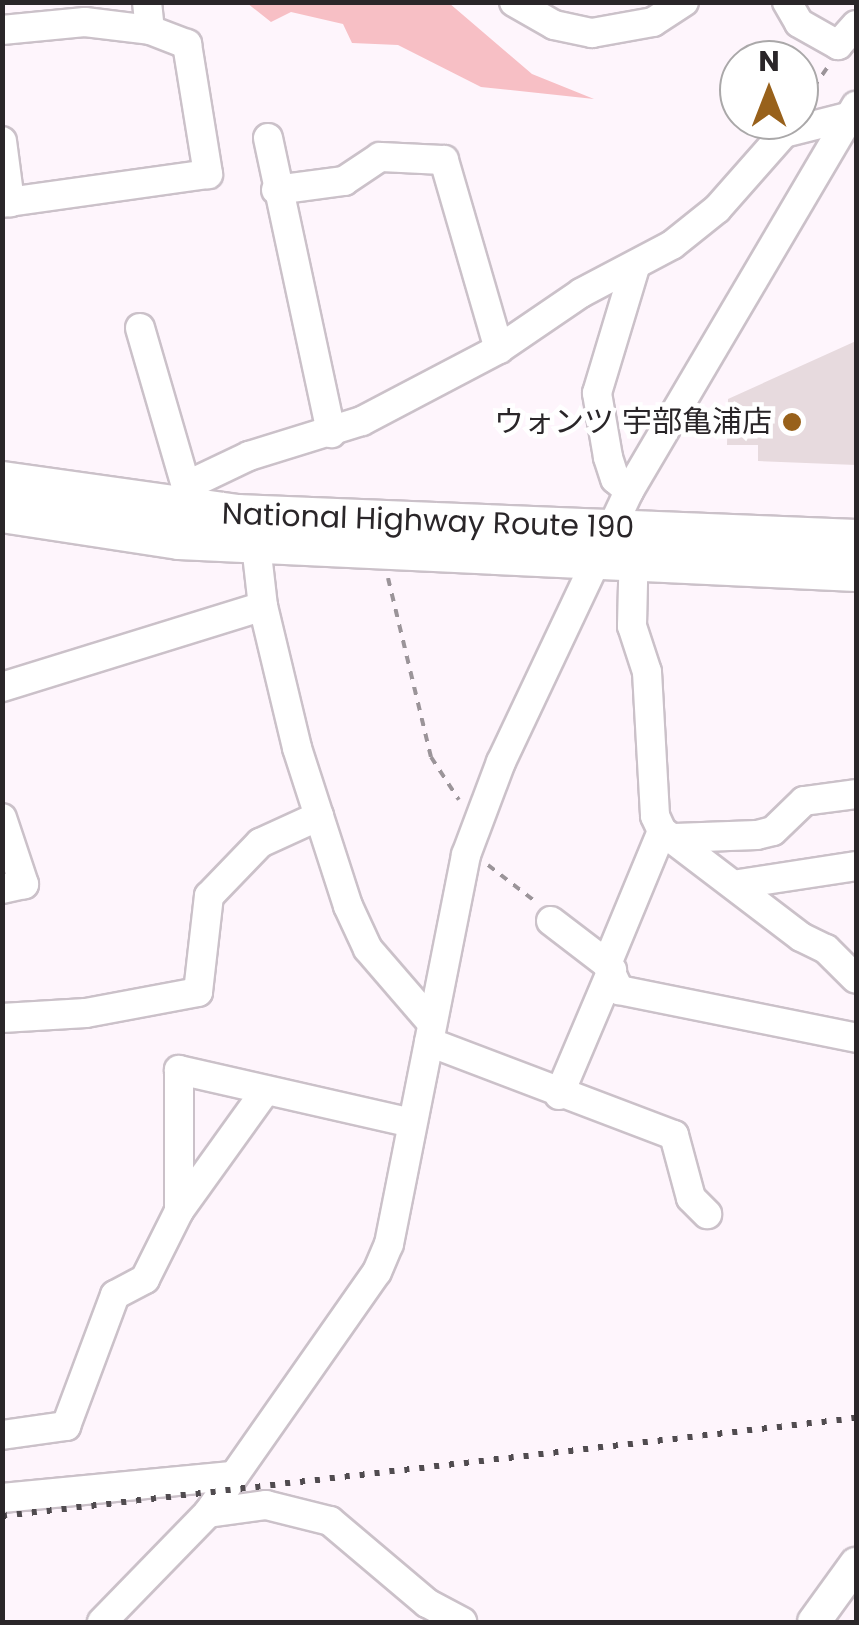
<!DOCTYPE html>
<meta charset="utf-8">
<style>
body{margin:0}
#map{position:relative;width:859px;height:1625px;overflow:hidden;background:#fef5fc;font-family:Poppins,"Noto Sans JP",sans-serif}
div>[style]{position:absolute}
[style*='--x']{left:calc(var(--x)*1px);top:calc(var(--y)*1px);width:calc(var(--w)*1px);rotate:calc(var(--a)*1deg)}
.green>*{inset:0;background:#f7bfc5}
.building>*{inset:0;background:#e7dade}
.path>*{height:4px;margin-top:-2px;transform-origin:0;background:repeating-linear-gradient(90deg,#9b9499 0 8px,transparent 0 16px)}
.roads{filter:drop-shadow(2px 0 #cbc1c9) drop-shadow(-2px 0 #cbc1c9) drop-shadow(0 2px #cbc1c9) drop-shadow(0 -2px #cbc1c9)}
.minor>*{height:28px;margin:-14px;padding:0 14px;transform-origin:14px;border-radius:14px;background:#fff}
.major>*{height:32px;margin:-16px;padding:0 16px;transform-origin:16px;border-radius:16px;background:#fff}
.highway>*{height:38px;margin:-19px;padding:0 19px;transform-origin:19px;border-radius:19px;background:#fff}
.rail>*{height:6px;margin-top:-3px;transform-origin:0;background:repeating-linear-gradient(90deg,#504b4f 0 5px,transparent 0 15px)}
.dots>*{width:28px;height:28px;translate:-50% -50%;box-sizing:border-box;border:5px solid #fff;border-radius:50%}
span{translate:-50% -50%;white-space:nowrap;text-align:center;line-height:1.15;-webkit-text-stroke:9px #fff;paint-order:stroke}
.poi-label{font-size:30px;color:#2a2629}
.right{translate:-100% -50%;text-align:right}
.street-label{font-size:30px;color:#2a2629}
.frame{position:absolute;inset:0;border:5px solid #2a2629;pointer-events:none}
.north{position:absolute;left:719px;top:40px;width:100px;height:100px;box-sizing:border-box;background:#fff;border:2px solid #aaa8a9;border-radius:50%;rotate:0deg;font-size:28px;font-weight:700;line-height:40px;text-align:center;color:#2a2629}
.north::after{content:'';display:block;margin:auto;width:35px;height:45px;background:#98611b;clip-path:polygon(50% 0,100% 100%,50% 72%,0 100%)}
</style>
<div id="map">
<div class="green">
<i style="clip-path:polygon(247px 3px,449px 3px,532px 74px,594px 99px,481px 87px,398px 45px,352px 43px,343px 24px,291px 12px,271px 22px)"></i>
</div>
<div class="building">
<i style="clip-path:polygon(856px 341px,856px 465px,758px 461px,758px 445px,727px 445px,728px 399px)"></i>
</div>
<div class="path">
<i style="--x:804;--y:101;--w:40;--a:-55.1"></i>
<i style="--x:388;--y:578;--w:184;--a:76.5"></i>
<i style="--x:431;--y:757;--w:51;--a:56.9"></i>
<i style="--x:488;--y:865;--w:61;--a:37.6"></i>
</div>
<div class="roads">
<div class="minor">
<i style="--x:147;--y:2;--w:28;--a:84"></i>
<i style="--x:514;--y:2;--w:46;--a:29.9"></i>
<i style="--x:554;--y:25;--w:39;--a:12"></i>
<i style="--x:592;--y:33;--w:62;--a:-10.2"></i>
<i style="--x:653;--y:22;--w:37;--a:-33"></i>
<i style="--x:787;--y:2;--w:24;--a:60"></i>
<i style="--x:799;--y:23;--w:45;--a:29.4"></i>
<i style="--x:838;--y:45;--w:27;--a:-48"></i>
<i style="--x:2;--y:30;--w:83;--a:-5.5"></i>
<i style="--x:85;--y:22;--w:65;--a:7"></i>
<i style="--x:150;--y:30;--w:40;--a:21"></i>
<i style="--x:187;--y:44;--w:132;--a:80.8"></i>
<i style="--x:208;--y:174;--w:208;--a:172"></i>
<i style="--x:268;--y:138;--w:302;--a:77.9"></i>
<i style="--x:2;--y:141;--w:62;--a:82.5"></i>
<i style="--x:276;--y:190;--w:69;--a:-7.5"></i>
<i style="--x:344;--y:181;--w:43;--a:-33.7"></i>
<i style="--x:380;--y:157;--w:64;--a:2.7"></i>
<i style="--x:444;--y:160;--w:197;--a:73.8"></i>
<i style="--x:140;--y:328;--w:165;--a:73.8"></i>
<i style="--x:629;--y:491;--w:18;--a:-139"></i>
<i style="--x:615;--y:479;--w:23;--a:-108"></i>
<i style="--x:608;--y:457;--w:65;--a:-99.8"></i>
<i style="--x:597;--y:393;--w:132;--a:-73.2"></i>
<i style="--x:185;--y:509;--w:23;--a:-88"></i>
<i style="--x:186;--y:486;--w:70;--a:-25.5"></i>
<i style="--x:249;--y:456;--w:118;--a:-17.2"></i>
<i style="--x:362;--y:421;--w:155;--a:-27.7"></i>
<i style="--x:499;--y:349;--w:99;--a:-34.3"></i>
<i style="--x:581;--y:293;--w:103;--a:-27.8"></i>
<i style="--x:672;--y:245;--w:58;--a:-38.7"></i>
<i style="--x:717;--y:209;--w:101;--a:-48.6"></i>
<i style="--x:784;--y:133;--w:69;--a:-14.2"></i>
<i style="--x:634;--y:543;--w:83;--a:91.4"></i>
<i style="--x:632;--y:626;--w:48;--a:71.9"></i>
<i style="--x:647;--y:672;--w:144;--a:86.8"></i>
<i style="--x:655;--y:816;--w:17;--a:65"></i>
<i style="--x:662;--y:831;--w:175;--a:37.3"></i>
<i style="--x:801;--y:937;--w:28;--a:26"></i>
<i style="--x:826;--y:949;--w:42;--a:45"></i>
<i style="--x:256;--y:545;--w:61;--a:83.5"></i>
<i style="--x:263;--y:606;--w:146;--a:76.5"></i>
<i style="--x:297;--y:748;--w:166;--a:72.1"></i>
<i style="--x:348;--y:906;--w:47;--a:65.1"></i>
<i style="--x:368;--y:949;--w:96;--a:49.2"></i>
<i style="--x:2;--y:687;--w:273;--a:-17.2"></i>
<i style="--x:2;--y:818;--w:70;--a:71.6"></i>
<i style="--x:24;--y:884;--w:23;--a:167"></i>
<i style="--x:662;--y:831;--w:144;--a:112.5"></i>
<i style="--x:607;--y:964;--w:29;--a:65"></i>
<i style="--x:619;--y:990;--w:242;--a:11.4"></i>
<i style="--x:675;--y:838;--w:82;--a:-2.1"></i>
<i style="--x:757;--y:835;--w:16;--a:-14"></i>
<i style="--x:773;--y:831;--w:43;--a:-44.1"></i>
<i style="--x:804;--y:801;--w:52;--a:-7.7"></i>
<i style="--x:739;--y:884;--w:118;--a:-8.7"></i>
<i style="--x:551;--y:921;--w:71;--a:37.5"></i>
<i style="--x:2;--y:1018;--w:84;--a:-3.4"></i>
<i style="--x:86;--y:1013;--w:114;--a:-10.6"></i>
<i style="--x:198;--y:992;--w:97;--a:-83.5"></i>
<i style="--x:209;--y:896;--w:74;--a:-46.1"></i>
<i style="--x:260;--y:843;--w:65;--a:-24.6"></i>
<i style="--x:429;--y:1042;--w:262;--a:20.8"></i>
<i style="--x:674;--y:1135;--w:65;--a:74.9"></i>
<i style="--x:691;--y:1198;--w:23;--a:45"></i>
<i style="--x:559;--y:1095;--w:136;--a:-67"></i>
<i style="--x:179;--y:1211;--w:144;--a:-54.3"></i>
<i style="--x:2;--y:1435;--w:65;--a:-8"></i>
<i style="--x:66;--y:1426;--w:140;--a:-69.5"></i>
<i style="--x:115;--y:1295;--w:34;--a:-28"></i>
<i style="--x:145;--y:1279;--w:76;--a:-63.4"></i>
<i style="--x:179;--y:1211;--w:141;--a:-90"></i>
<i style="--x:179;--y:1070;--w:239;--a:12.8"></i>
<i style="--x:2;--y:1498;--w:228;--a:-5.5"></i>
<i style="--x:208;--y:1513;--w:59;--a:-7.9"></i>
<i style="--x:266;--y:1505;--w:66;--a:14"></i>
<i style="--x:330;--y:1521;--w:127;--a:40.2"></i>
<i style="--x:427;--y:1603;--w:40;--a:28"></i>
<i style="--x:102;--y:1622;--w:152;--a:-45.8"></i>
<i style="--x:208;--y:1513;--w:294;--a:-55"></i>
<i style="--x:377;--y:1272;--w:30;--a:-67"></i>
<i style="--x:389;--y:1244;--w:397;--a:-78.8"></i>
<i style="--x:466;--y:855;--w:99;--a:-69.4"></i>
<i style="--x:501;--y:762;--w:300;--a:-64.7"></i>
<i style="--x:629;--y:491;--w:447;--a:-59.5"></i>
</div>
<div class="major">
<i style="--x:814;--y:1622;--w:72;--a:-54.1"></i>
</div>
<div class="highway">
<i style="--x:2;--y:481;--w:237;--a:8"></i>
<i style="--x:237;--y:514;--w:620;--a:2.31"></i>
<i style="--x:2;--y:513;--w:179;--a:8.7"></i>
<i style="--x:179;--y:540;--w:678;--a:2.71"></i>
</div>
</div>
<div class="rail">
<i style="--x:2;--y:1516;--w:860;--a:-6.55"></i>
</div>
<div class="dots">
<i style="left:792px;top:422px;background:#98611b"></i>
</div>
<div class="poi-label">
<span class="right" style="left:772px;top:422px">ウォンツ 宇部亀浦店</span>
</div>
<div class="street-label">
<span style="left:428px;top:521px;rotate:2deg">National Highway Route 190</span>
</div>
<div class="frame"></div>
<div class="north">N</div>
</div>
